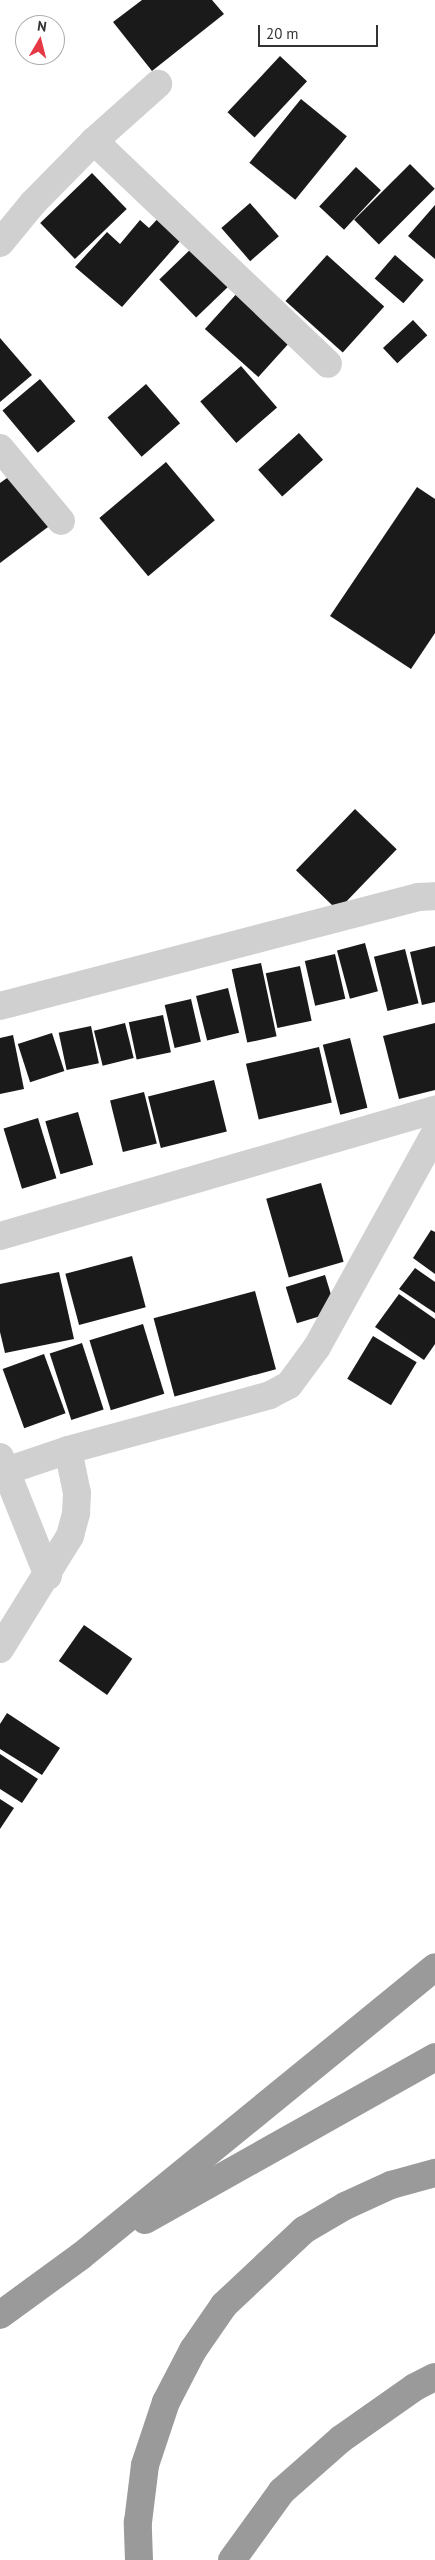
<!DOCTYPE html>
<style>
body{margin:0}
#map{position:relative;width:435px;height:2560px;overflow:hidden;background:#fff;font-family:"PT Sans",sans-serif}
div>[style]{position:absolute}
[style*='--x']{left:calc(var(--x)*1px);top:calc(var(--y)*1px);width:calc(var(--w)*1px);rotate:calc(var(--a)*1deg)}
.building>*{inset:0;background:#1a1a1a;transform-origin:0 0}
.minor>*{height:28px;margin:-14px;padding:0 14px;transform-origin:14px;border-radius:14px;background:#d0d0d0}
.highway>*{height:28px;margin:-14px;padding:0 14px;transform-origin:14px;border-radius:14px;background:#9a9a9a}
span{translate:-50% -50%;white-space:nowrap;text-align:center;line-height:1.15;-webkit-text-stroke:5px #fff;paint-order:stroke}
.north{position:absolute;left:15px;top:15px;width:50px;height:50px;box-sizing:border-box;background:#fff;border:1px solid #adadad;border-radius:50%;rotate:8deg;font-size:14px;font-weight:700;line-height:20px;text-align:center;color:#333}
.north::after{content:'';display:block;margin:auto;width:18px;height:22px;background:#e63946;clip-path:polygon(50% 0,100% 100%,50% 72%,0 100%)}
.scale{position:absolute;left:258px;top:25px;width:120px;height:22px;box-sizing:border-box;border:2px solid #333;border-top:0;padding-left:6px;font-size:15px;line-height:18px;white-space:nowrap;color:#333;-webkit-text-stroke:4px #fff;paint-order:stroke}
</style>
<div id="map">
<div class="building">
<i style="clip-path:polygon(142px 0,212px 0,224px 14px,152px 71px,113px 22px)"></i>
<i style="left:280px;top:56px;width:37px;height:77px;rotate:43deg"></i>
<i style="left:301px;top:99px;width:59px;height:82px;rotate:39deg"></i>
<i style="left:410px;top:164px;width:35px;height:79px;rotate:45deg"></i>
<i style="left:356px;top:167px;width:34px;height:54px;rotate:43deg"></i>
<i style="left:92px;top:173px;width:50px;height:72px;rotate:46deg"></i>
<i style="left:250px;top:203px;width:44px;height:38px;rotate:49deg"></i>
<i style="clip-path:polygon(435px 205px,435px 259px,408px 236px)"></i>
<i style="clip-path:polygon(165px 211px,188px 232px,122px 307px,75px 267px,107px 232px,120px 244px,140px 220px,149px 228px)"></i>
<i style="left:196px;top:244px;width:53px;height:51px;rotate:46deg"></i>
<i style="left:327px;top:255px;width:77px;height:62px;rotate:42deg"></i>
<i style="left:395px;top:255px;width:38px;height:31px;rotate:41deg"></i>
<i style="left:239px;top:291px;width:72px;height:51px;rotate:42deg"></i>
<i style="left:413px;top:320px;width:21px;height:41px;rotate:47deg"></i>
<i style="clip-path:polygon(0 338px,32px 375px,0 402px)"></i>
<i style="left:241px;top:366px;width:55px;height:54px;rotate:49deg"></i>
<i style="left:40px;top:379px;width:55px;height:49px;rotate:50deg"></i>
<i style="left:146px;top:384px;width:52px;height:51px;rotate:49deg"></i>
<i style="left:299px;top:433px;width:36px;height:55px;rotate:48deg"></i>
<i style="left:166px;top:462px;width:76px;height:87px;rotate:50deg"></i>
<i style="clip-path:polygon(14px 473px,52px 524px,0 563px,0 483px)"></i>
<i style="clip-path:polygon(417px 487px,435px 499px,435px 633px,411px 669px,330px 616px)"></i>
<i style="left:355px;top:809px;width:58px;height:85px;rotate:44deg"></i>
<i style="left:365px;top:943px;width:50px;height:29px;rotate:75deg"></i>
<i style="clip-path:polygon(435px 946px,435px 1002px,422px 1005px,410px 952px)"></i>
<i style="left:405px;top:949px;width:56px;height:32px;rotate:76deg"></i>
<i style="left:335px;top:954px;width:46px;height:31px;rotate:77deg"></i>
<i style="left:261px;top:963px;width:75px;height:30px;rotate:78deg"></i>
<i style="left:300px;top:966px;width:56px;height:35px;rotate:78deg"></i>
<i style="left:228px;top:988px;width:46px;height:33px;rotate:76deg"></i>
<i style="left:191px;top:999px;width:44px;height:27px;rotate:77deg"></i>
<i style="left:163px;top:1015px;width:38px;height:35px;rotate:78deg"></i>
<i style="left:125px;top:1023px;width:36px;height:32px;rotate:76deg"></i>
<i style="clip-path:polygon(435px 1023px,435px 1090px,399px 1099px,383px 1036px)"></i>
<i style="left:91px;top:1026px;width:38px;height:33px;rotate:78deg"></i>
<i style="left:52px;top:1033px;width:40px;height:36px;rotate:72deg"></i>
<i style="clip-path:polygon(13px 1035px,24px 1089px,0 1094px,0 1038px)"></i>
<i style="left:350px;top:1038px;width:72px;height:28px;rotate:76deg"></i>
<i style="left:319px;top:1047px;width:57px;height:75px;rotate:77deg"></i>
<i style="left:214px;top:1080px;width:53px;height:68px;rotate:76deg"></i>
<i style="left:144px;top:1092px;width:53px;height:35px;rotate:76deg"></i>
<i style="left:78px;top:1112px;width:55px;height:34px;rotate:74deg"></i>
<i style="left:38px;top:1118px;width:63px;height:36px;rotate:73deg"></i>
<i style="left:321px;top:1183px;width:82px;height:57px;rotate:74deg"></i>
<i style="clip-path:polygon(431px 1230px,435px 1232px,435px 1274px,413px 1258px)"></i>
<i style="left:132px;top:1256px;width:53px;height:69px;rotate:75deg"></i>
<i style="clip-path:polygon(415px 1268px,435px 1282px,435px 1313px,399px 1289px)"></i>
<i style="clip-path:polygon(59px 1272px,74px 1339px,5px 1353px,0 1332px,0 1284px)"></i>
<i style="left:325px;top:1275px;width:38px;height:41px;rotate:73deg"></i>
<i style="left:255px;top:1291px;width:81px;height:105px;rotate:75deg"></i>
<i style="clip-path:polygon(399px 1294px,435px 1319px,435px 1344px,424px 1360px,375px 1327px)"></i>
<i style="left:143px;top:1324px;width:73px;height:56px;rotate:73deg"></i>
<i style="left:373px;top:1336px;width:51px;height:50px;rotate:31deg"></i>
<i style="left:82px;top:1343px;width:70px;height:34px;rotate:72deg"></i>
<i style="left:44px;top:1354px;width:63px;height:44px;rotate:70deg"></i>
<i style="left:84px;top:1625px;width:59px;height:44px;rotate:35deg"></i>
<i style="clip-path:polygon(7px 1713px,60px 1748px,42px 1775px,0 1749px,0 1724px)"></i>
<i style="clip-path:polygon(0 1754px,38px 1779px,22px 1803px,0 1789px)"></i>
<i style="clip-path:polygon(0 1799px,14px 1808px,0 1829px)"></i>
</div>
<div class="minor">
<i style="--x:94;--y:141;--w:323;--a:43.6"></i>
<i style="--x:0;--y:243;--w:52;--a:-50.5"></i>
<i style="--x:33;--y:203;--w:87;--a:-45.5"></i>
<i style="--x:94;--y:141;--w:86;--a:-41.7"></i>
<i style="--x:0;--y:448;--w:95;--a:50.1"></i>
<i style="--x:0;--y:1006;--w:432;--a:-14.6"></i>
<i style="--x:418;--y:897;--w:17;--a:-3"></i>
<i style="--x:0;--y:1236;--w:453;--a:-16.2"></i>
<i style="--x:0;--y:1457;--w:15;--a:67"></i>
<i style="--x:6;--y:1471;--w:65;--a:-18.7"></i>
<i style="--x:68;--y:1450;--w:209;--a:-15.2"></i>
<i style="--x:270;--y:1395;--w:21;--a:-28"></i>
<i style="--x:289;--y:1385;--w:47;--a:-53.6"></i>
<i style="--x:317;--y:1347;--w:244;--a:-61.1"></i>
<i style="--x:6;--y:1471;--w:113;--a:68.2"></i>
<i style="--x:0;--y:1649;--w:133;--a:-58.2"></i>
<i style="--x:70;--y:1536;--w:24;--a:-75"></i>
<i style="--x:76;--y:1513;--w:20;--a:-87"></i>
<i style="--x:77;--y:1493;--w:44;--a:-101.8"></i>
</div>
<div class="highway">
<i style="--x:145;--y:2220;--w:333;--a:-29.3"></i>
<i style="--x:0;--y:2315;--w:100;--a:-36.1"></i>
<i style="--x:81;--y:2256;--w:457;--a:-39.2"></i>
<i style="--x:139;--y:2560;--w:38;--a:-92"></i>
<i style="--x:138;--y:2522;--w:57;--a:-83"></i>
<i style="--x:145;--y:2465;--w:66;--a:-71.6"></i>
<i style="--x:166;--y:2402;--w:59;--a:-62.6"></i>
<i style="--x:193;--y:2350;--w:55;--a:-55.4"></i>
<i style="--x:224;--y:2305;--w:110;--a:-43.2"></i>
<i style="--x:304;--y:2230;--w:48;--a:-30.3"></i>
<i style="--x:345;--y:2206;--w:51;--a:-24.5"></i>
<i style="--x:391;--y:2185;--w:46;--a:-15.3"></i>
<i style="--x:232;--y:2560;--w:85;--a:-54.1"></i>
<i style="--x:282;--y:2491;--w:79;--a:-41.4"></i>
<i style="--x:341;--y:2439;--w:90;--a:-35.1"></i>
<i style="--x:415;--y:2387;--w:22;--a:-27"></i>
</div>
<div class="north">N</div>
<div class="scale">20 m</div>
</div>
